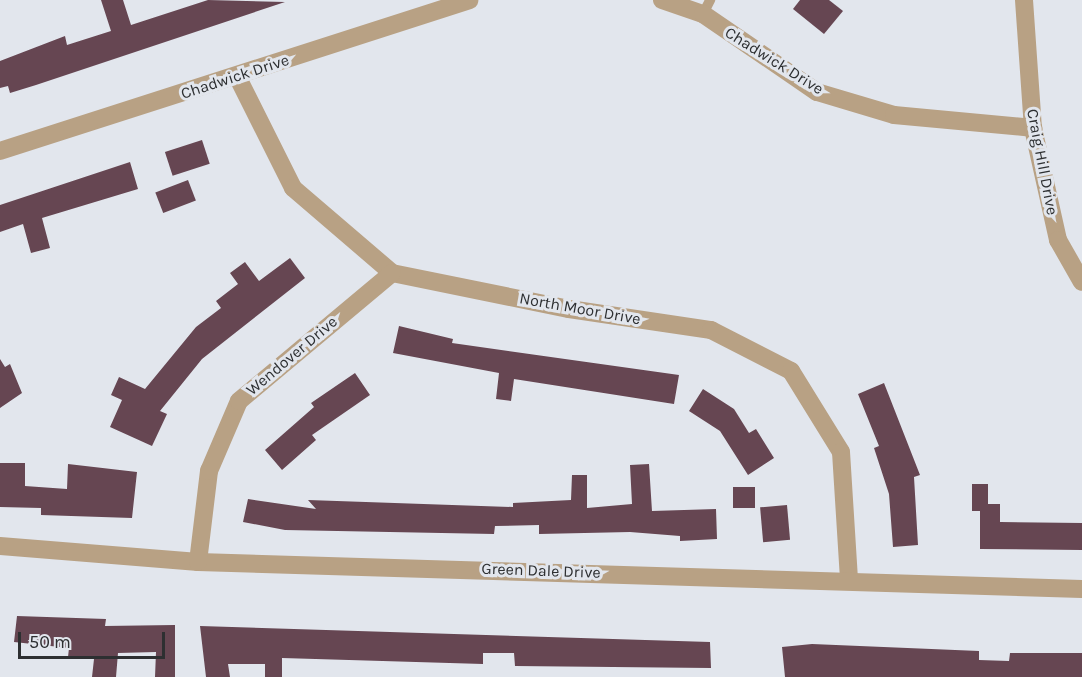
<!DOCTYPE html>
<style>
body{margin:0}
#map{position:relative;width:1082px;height:677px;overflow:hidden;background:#e2e6ed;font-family:Karla,sans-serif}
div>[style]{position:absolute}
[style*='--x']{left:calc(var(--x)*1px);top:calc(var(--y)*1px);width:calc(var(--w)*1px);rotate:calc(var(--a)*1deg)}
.building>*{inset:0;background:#664652;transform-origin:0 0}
.lane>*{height:10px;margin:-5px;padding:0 5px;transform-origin:5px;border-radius:5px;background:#b8a184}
.street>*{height:18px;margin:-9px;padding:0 9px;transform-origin:9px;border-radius:9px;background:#b8a184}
span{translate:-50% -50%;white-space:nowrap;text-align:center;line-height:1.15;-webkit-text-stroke:6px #e2e6ed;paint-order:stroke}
.street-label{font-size:16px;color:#2d2f31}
.scale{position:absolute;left:18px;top:632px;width:147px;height:27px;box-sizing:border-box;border:3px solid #2d2f31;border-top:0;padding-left:8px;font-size:18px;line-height:21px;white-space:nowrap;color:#2d2f31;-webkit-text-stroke:4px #e2e6ed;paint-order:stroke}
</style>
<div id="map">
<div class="building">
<i style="clip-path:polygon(101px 0,123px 0,131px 25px,208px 0,285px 2px,36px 85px,10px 93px,8px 86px,0 88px,0 61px,65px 36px,67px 45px,111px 31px)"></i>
<i style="clip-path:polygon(800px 0,829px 0,843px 11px,824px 34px,793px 9px)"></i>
<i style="left:202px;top:140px;width:25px;height:39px;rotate:72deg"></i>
<i style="clip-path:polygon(130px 162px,138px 189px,42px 218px,50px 248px,31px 253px,23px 224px,0 232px,0 205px)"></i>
<i style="left:188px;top:180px;width:22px;height:35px;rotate:69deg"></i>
<i style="clip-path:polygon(290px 258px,305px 278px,202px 359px,160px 411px,167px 414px,152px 446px,110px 427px,122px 400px,111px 395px,119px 377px,145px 389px,196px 327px,221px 308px,216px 301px,238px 284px,230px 273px,245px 262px,259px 281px)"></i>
<i style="clip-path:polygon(399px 326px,453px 339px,452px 343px,679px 375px,674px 404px,514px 379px,511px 401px,496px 399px,499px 373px,393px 353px)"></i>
<i style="clip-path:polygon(0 359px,5px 367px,10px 364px,22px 393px,0 408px)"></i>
<i style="clip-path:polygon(355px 373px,370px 395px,312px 435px,316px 440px,282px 470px,265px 450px,314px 407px,311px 403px)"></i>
<i style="clip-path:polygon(884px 383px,920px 475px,914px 477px,918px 545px,893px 547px,889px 494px,874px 448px,879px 446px,858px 394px)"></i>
<i style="clip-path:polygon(703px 389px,734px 409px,749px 433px,756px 429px,774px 458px,748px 475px,720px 431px,689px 411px)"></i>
<i style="clip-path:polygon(0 463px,25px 463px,25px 486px,67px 489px,68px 464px,137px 472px,132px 518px,41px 515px,41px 508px,0 507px)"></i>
<i style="clip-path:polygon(649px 464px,652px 511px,716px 509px,717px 539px,680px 541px,680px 536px,630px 532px,539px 534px,539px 525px,495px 526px,494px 534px,285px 530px,243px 522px,248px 499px,316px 509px,308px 500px,513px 507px,513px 503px,571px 500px,572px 475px,587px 475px,587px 508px,632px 504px,630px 465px)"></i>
<i style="clip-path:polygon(972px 484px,988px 484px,988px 504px,1000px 504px,1000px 522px,1082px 523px,1082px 550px,980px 549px,980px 511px,972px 511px)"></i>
<i style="left:733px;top:487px;width:22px;height:21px"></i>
<i style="left:787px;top:505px;width:35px;height:27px;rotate:85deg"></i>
<i style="clip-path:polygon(17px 616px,106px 619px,105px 626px,175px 625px,175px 677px,155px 677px,156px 652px,118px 653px,116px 677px,92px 677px,94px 659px,68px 657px,69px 648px,14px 642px)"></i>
<i style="clip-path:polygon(200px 626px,710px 642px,711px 668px,515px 666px,514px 653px,483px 653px,483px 664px,282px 658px,282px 677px,265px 677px,265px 664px,228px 664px,230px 677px,206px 677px)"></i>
<i style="clip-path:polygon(812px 644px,979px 651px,979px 660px,1009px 661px,1010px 653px,1082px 653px,1082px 677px,785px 677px,782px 647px)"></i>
</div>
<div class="lane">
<i style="--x:703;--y:14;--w:16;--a:-63"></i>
</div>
<div class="street">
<i style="--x:662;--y:0;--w:43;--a:18.9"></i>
<i style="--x:703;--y:14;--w:138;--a:34.4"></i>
<i style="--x:817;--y:92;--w:80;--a:16.6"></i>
<i style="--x:894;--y:115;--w:140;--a:5.3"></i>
<i style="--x:1024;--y:0;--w:128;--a:86"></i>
<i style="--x:1033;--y:128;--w:115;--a:77.4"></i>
<i style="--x:1058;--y:240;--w:48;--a:60.3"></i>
<i style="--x:237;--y:76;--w:125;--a:63.4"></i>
<i style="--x:293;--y:188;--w:130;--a:40.6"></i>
<i style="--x:392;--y:273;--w:181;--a:11.5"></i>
<i style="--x:569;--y:309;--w:144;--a:8.4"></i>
<i style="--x:711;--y:330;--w:90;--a:27.1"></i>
<i style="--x:791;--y:371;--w:95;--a:58.3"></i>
<i style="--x:841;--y:452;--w:128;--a:86.4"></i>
<i style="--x:0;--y:151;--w:493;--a:-17.8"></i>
<i style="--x:0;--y:546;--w:199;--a:4.6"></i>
<i style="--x:198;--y:562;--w:884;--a:1.75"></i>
<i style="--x:198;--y:562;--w:92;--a:-83.1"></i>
<i style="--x:209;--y:471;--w:76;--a:-66.8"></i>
<i style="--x:239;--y:401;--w:199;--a:-39.9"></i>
</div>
<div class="street-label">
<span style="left:774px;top:61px;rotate:32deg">Chadwick Drive</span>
<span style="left:235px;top:77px;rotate:-18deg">Chadwick Drive</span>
<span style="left:1042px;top:162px;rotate:79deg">Craig Hill Drive</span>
<span style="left:580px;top:309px;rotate:10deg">North Moor Drive</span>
<span style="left:292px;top:356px;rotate:-40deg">Wendover Drive</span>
<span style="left:541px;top:571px;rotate:2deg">Green Dale Drive</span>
</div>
<div class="scale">50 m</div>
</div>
